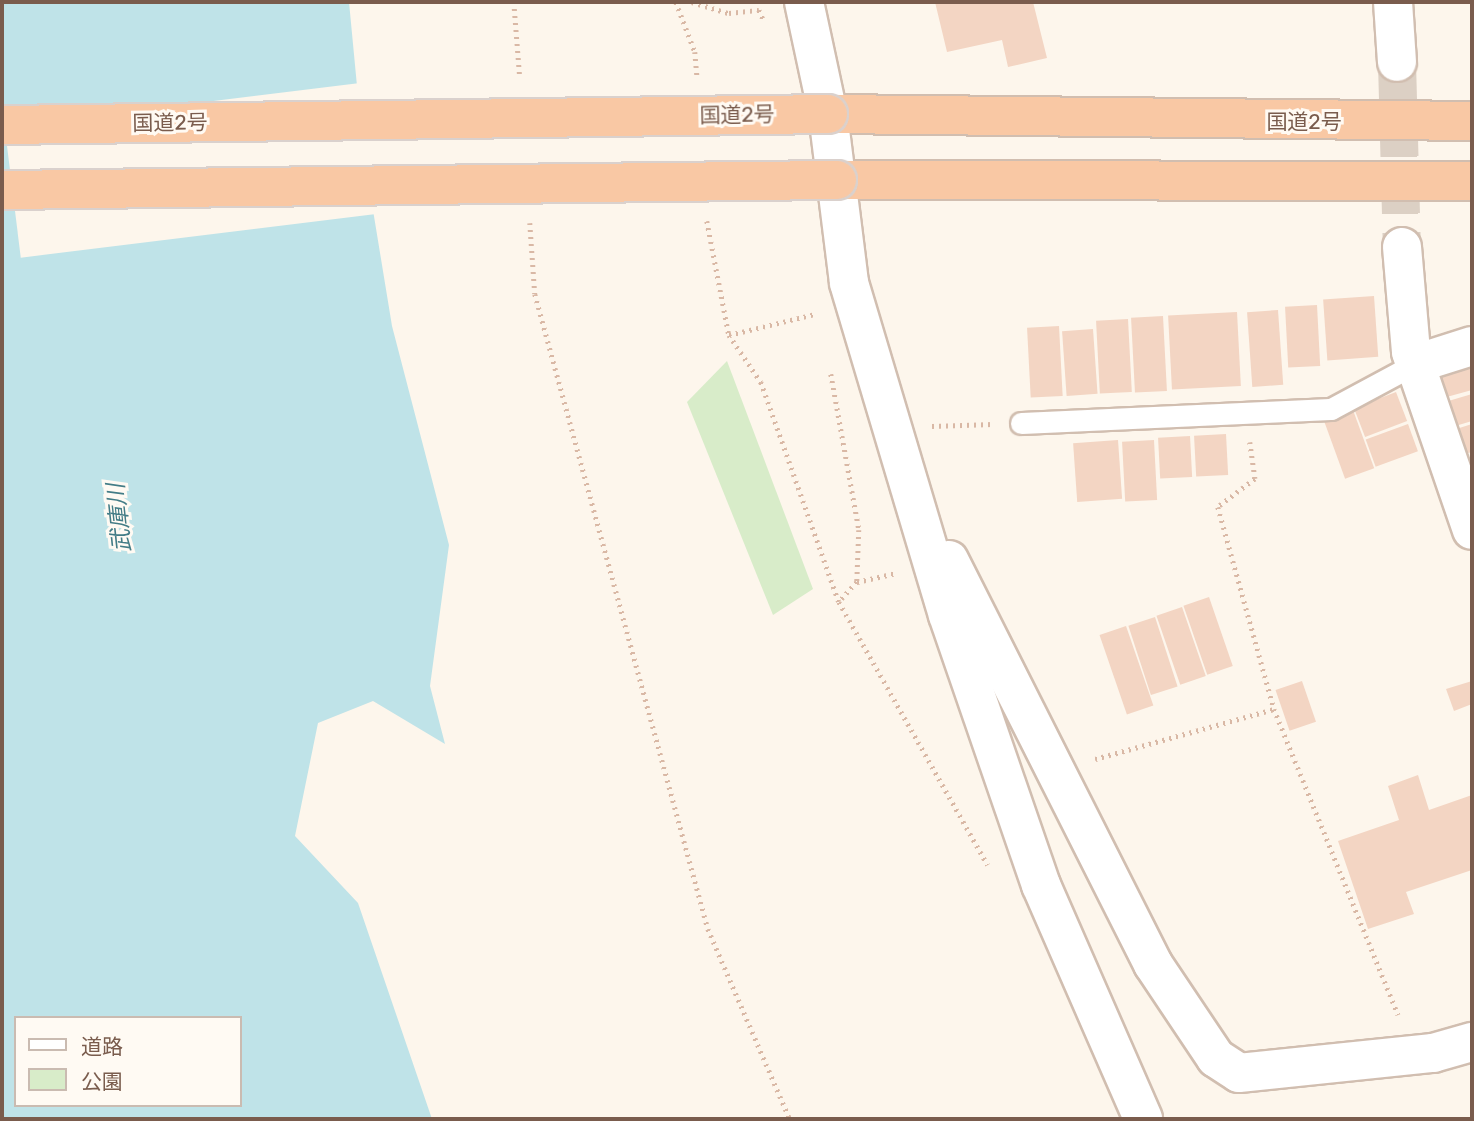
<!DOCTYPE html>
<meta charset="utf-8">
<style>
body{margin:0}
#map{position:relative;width:1474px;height:1121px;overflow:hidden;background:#fdf6ec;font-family:Rubik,"Noto Sans JP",sans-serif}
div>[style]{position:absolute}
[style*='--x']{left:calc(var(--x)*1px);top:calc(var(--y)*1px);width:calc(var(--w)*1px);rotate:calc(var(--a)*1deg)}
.green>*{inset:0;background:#d8ecc9}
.water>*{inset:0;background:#bfe3e8}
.pier>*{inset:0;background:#fdf6ec;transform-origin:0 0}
.building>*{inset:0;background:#f3d5c3;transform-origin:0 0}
.minor-tunnel>*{height:38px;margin-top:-19px;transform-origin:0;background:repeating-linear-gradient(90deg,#dcd0c4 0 38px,transparent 0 57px)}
.path>*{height:4.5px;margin-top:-2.25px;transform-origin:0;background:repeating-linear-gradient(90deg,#d9b8a5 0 2px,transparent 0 7px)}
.roads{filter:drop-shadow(2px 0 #d1beb0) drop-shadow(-2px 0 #d1beb0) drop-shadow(0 2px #d1beb0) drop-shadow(0 -2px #d1beb0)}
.service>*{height:21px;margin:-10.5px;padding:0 10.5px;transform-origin:10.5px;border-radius:10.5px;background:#fff}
.minor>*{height:38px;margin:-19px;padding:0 19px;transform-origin:19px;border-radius:19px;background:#fff}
.trunk>*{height:38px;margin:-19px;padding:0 19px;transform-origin:19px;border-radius:19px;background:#f9c8a4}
.bridges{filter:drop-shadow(2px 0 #dad1cd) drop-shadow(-2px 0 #dad1cd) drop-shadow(0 2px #dad1cd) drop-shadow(0 -2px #dad1cd)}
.trunk-bridge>*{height:38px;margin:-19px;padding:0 19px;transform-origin:19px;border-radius:19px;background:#f9c8a4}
span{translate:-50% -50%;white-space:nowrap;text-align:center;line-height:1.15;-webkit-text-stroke:6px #fffaf3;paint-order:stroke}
.street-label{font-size:21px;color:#7a5c4d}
.water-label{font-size:23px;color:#437c86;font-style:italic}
.frame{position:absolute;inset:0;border:4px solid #7a5c4d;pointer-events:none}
.legend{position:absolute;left:14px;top:1016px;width:228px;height:91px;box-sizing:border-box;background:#fffaf3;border:2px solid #cabbb1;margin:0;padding:9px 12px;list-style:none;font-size:21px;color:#7a5c4d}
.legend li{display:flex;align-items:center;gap:14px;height:35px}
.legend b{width:35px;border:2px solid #cabbb1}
</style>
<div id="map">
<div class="green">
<i style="clip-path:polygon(727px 361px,813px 589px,773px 615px,687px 402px)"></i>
</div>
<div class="water">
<i style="clip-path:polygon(evenodd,2px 2px,349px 2px,363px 149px,392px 326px,449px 545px,430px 686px,445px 744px,373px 701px,318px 723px,295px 836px,358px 903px,432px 1119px,2px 1119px,2px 2px,16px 1018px,240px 1018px,240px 1105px,16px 1105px,16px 1018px)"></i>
</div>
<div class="pier">
<i style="left:360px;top:83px;width:132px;height:358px;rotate:83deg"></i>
</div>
<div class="building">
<i style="clip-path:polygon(935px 2px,1033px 2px,1047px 58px,1008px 67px,1002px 40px,947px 52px)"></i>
<i style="left:1374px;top:296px;width:61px;height:51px;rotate:86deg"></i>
<i style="left:1317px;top:305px;width:61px;height:32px;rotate:87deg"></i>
<i style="left:1278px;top:310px;width:75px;height:31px;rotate:86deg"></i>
<i style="left:1237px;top:312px;width:74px;height:69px;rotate:87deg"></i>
<i style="left:1163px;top:316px;width:75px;height:32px;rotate:87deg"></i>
<i style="left:1128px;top:319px;width:73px;height:32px;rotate:87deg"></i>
<i style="left:1059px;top:326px;width:70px;height:32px;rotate:87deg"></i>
<i style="left:1093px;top:329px;width:65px;height:31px;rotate:86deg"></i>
<i style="clip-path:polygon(1472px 362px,1472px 390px,1443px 398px,1436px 373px)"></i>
<i style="left:1396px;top:392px;width:31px;height:45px;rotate:69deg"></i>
<i style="clip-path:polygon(1472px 394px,1472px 421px,1452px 427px,1445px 402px)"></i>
<i style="left:1353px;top:410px;width:62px;height:31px;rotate:70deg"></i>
<i style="left:1408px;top:424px;width:29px;height:45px;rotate:70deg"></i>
<i style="clip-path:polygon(1472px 424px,1472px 452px,1460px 455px,1453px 430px)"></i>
<i style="left:1226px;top:434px;width:41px;height:32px;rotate:87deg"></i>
<i style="left:1190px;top:436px;width:41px;height:32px;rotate:87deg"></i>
<i style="left:1118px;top:440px;width:59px;height:45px;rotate:86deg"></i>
<i style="left:1154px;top:440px;width:60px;height:32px;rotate:87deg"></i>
<i style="left:1209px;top:597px;width:73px;height:27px;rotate:71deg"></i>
<i style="left:1182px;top:607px;width:73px;height:27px;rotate:71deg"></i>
<i style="left:1155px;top:617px;width:73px;height:28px;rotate:72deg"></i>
<i style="left:1126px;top:626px;width:84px;height:28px;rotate:71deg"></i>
<i style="left:1302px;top:681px;width:43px;height:28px;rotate:71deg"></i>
<i style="clip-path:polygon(1472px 681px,1472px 704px,1454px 711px,1446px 689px)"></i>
<i style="clip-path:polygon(1418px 775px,1429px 810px,1472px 795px,1472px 870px,1406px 892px,1414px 914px,1368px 929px,1338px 841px,1399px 820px,1388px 786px)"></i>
</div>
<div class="minor-tunnel">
<i style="--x:1397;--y:62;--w:185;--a:88.5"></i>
</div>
<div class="path">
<i style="--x:514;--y:2;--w:76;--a:85.5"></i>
<i style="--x:676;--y:2;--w:53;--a:69.2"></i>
<i style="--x:695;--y:52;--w:24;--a:85"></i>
<i style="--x:692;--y:2;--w:39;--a:17"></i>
<i style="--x:729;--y:13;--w:30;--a:-6"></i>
<i style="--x:759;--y:10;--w:12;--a:66"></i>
<i style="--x:707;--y:221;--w:116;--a:79.1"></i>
<i style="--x:729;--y:335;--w:57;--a:55.8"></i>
<i style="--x:761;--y:382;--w:233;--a:70.5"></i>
<i style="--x:839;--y:602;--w:302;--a:60.5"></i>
<i style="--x:530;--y:223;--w:71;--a:86"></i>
<i style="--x:535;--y:294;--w:658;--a:74.76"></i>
<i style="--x:708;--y:929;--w:207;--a:66.7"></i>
<i style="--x:729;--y:335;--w:89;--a:-13.7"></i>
<i style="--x:831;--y:374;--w:158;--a:79.8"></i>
<i style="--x:859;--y:530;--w:52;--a:92.2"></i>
<i style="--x:857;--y:582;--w:27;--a:132"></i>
<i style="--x:932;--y:426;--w:61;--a:-1.9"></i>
<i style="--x:1250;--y:442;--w:37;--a:82"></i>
<i style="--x:1255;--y:479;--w:46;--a:142.9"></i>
<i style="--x:1218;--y:507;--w:210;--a:74.5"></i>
<i style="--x:857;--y:582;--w:39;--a:-13"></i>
<i style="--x:1095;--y:759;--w:186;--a:-15.6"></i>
<i style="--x:1274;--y:709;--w:330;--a:67.9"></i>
</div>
<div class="roads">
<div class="service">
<i style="--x:1021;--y:423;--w:310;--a:-2.6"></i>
<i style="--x:1331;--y:409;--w:95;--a:-28.2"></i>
</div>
<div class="minor">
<i style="--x:804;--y:2;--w:115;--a:77.9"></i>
<i style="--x:828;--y:114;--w:170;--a:82.9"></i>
<i style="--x:849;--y:283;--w:346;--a:73.4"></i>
<i style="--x:948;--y:615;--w:286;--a:71"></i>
<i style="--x:1041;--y:885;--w:255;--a:66.4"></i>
<i style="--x:1393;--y:2;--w:60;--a:86.2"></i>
<i style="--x:1402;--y:247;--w:105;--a:85.1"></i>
<i style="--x:1411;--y:352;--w:188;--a:71.1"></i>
<i style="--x:1415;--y:364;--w:60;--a:-17.5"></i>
<i style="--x:949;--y:560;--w:453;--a:63.2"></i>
<i style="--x:1153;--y:964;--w:113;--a:56.2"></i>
<i style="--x:1216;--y:1058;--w:27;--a:33"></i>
<i style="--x:1239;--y:1073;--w:195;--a:-5.9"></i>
<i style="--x:1433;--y:1053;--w:41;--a:-15.8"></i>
</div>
<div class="trunk">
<i style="--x:828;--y:114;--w:644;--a:0.62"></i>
<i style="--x:837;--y:180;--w:635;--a:0.09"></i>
</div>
</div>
<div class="bridges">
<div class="trunk-bridge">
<i style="--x:2;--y:125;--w:826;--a:-0.76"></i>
<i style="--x:2;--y:190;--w:835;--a:-0.69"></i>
</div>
</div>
<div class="street-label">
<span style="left:737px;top:115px;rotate:-1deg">国道2号</span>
<span style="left:1304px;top:122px">国道2号</span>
<span style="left:170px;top:123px;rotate:-1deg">国道2号</span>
</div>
<div class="water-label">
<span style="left:119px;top:518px;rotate:-96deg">武庫川</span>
</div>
<div class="frame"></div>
<ul class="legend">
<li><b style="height:9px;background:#fff"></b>道路</li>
<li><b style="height:19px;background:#d8ecc9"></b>公園</li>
</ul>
</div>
